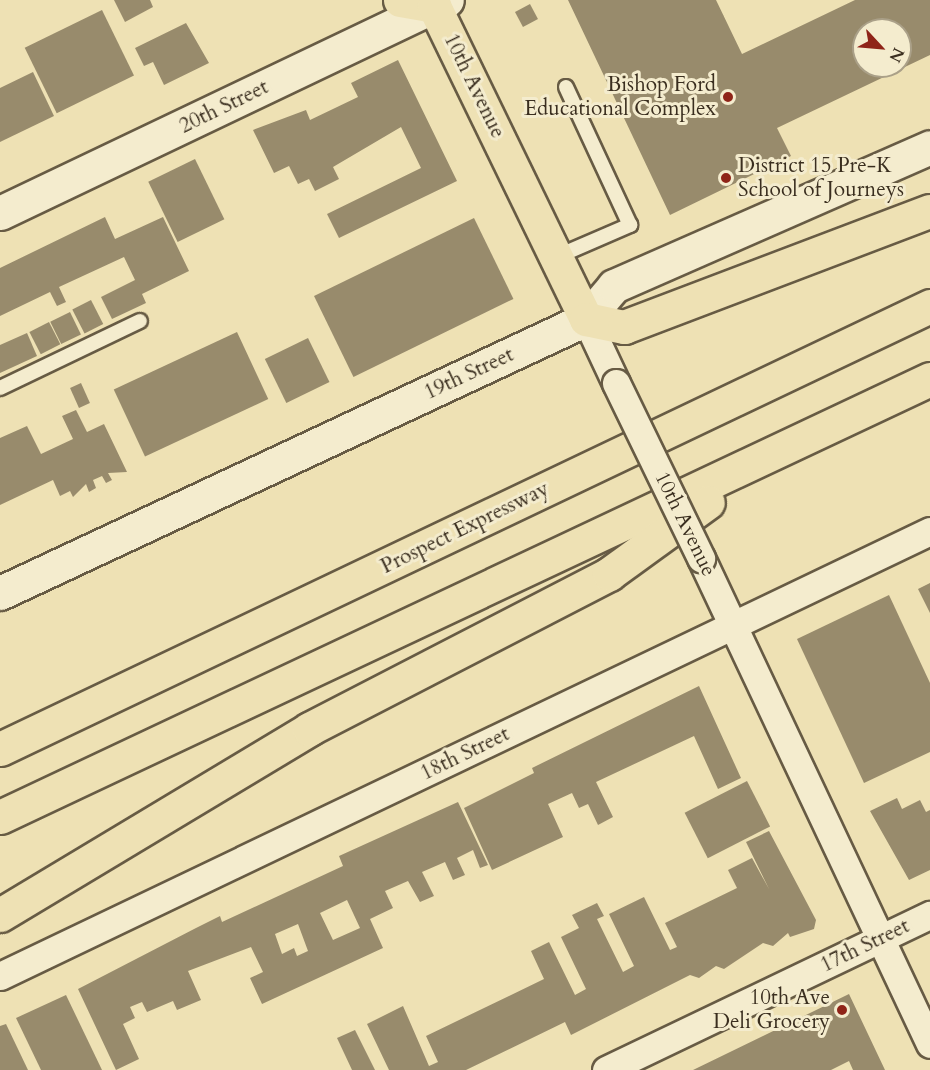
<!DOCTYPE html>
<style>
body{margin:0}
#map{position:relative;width:930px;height:1070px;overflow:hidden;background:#eee1b4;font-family:Cardo,serif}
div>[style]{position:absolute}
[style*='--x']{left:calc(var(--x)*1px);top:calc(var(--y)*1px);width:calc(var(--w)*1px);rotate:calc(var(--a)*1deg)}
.building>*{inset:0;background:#988b6c;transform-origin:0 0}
.roads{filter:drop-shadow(2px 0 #675b44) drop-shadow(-2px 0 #675b44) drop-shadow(0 2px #675b44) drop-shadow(0 -2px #675b44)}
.lane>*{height:14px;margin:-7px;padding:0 7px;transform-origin:7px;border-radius:7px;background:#f4ecce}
.street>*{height:27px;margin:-13.5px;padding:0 13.5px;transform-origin:13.5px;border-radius:13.5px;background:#f4ecce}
.secondary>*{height:33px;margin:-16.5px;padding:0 16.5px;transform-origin:16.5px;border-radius:16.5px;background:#f4ecce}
.primary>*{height:33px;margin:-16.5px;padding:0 16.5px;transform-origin:16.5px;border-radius:16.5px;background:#eee1b4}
.highway>*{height:33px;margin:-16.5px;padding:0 16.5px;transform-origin:16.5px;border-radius:16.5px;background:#eee1b4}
.bridges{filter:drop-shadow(2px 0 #675b44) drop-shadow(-2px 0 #675b44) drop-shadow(0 2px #675b44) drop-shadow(0 -2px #675b44)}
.street-bridge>*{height:27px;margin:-13.5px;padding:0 13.5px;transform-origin:13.5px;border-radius:13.5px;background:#f4ecce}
.dots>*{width:16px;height:16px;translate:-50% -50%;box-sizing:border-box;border:3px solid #f4ecce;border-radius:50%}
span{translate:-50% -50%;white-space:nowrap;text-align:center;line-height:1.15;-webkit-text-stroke:6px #f4ecce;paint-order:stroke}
.poi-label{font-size:21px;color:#3a2e1f}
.right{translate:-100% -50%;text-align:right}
.left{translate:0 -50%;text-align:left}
.street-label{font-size:21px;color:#3a2e1f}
.north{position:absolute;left:852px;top:18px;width:60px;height:60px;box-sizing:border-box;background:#f4ecce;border:2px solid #aaa088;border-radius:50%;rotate:116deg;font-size:16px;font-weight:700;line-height:24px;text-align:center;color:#3a2e1f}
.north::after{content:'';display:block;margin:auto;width:21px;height:27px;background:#8f2418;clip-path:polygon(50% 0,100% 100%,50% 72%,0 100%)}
</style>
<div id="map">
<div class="building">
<i style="clip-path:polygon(114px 0,150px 0,153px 7px,125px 22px)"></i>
<i style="clip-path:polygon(evenodd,568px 0,716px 0,742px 54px,855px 0,930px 0,930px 55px,777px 128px,791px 156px,670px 215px,568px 0,864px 30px,900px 30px,900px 66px,864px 66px,864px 30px)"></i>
<i style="left:530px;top:4px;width:17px;height:17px;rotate:62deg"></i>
<i style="left:102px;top:10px;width:73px;height:86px;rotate:64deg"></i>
<i style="clip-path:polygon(186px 23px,209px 63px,164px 85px,153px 62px,144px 66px,135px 48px)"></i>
<i style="clip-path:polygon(398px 60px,457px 181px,339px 238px,327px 214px,421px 168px,401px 127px,333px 167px,339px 179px,315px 191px,309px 179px,298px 184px,289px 166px,274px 173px,253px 130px,306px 110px,310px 120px,358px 97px,351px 83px)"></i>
<i style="clip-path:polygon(33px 72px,54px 116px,0 142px,0 88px)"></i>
<i style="left:195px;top:159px;width:67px;height:52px;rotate:64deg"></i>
<i style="clip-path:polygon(105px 217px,115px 239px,163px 217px,189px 271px,142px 294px,146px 303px,112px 319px,101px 297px,135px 280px,124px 257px,59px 287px,66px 302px,57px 306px,50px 292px,0 316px,0 268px)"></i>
<i style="left:474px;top:218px;width:90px;height:178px;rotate:64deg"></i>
<i style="left:91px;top:300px;width:27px;height:21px;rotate:63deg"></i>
<i style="left:70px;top:312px;width:25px;height:22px;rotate:64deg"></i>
<i style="left:49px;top:322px;width:25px;height:22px;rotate:63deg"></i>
<i style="left:237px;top:332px;width:74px;height:136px;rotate:65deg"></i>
<i style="clip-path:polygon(27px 333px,37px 356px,0 373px,0 345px)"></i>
<i style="left:308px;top:338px;width:49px;height:48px;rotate:64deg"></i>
<i style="left:81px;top:383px;width:22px;height:12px;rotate:66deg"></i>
<i style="clip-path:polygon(76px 410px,87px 432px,104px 424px,127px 472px,108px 473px,112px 480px,106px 483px,102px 476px,93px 480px,96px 488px,89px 492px,86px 484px,73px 497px,70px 491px,60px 496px,53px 480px,0 505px,0 438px,27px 426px,41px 454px,73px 439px,62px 416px)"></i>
<i style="clip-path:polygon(930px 583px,930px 613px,918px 589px)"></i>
<i style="clip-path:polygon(889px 595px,930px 683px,930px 752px,864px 783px,797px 639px)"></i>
<i style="clip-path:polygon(699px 686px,741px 778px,718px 789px,694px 736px,596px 782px,613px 817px,598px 825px,588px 804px,579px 808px,572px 793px,548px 804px,563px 837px,492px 870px,464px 808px,534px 773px,532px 768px)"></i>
<i style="left:747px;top:781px;width:51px;height:70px;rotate:63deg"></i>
<i style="clip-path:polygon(897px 798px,902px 809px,920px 800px,926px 812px,930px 810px,930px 870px,909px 880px,870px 811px)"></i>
<i style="clip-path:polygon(evenodd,458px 802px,488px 865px,480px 868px,473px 850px,457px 858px,465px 875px,453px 880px,445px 862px,422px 872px,434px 896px,420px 902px,408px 881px,385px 891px,393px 908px,370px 919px,383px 948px,262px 1004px,250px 978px,263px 972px,251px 947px,188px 971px,201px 1000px,177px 1010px,173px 1001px,147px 1012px,142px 1002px,130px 1007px,135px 1018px,123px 1024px,139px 1059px,116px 1070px,78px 989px,196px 928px,220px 916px,222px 922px,343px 866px,339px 856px,458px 802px,347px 900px,360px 928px,333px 940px,320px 913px,347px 900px,458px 802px,298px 924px,308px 951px,297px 956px,294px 948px,282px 954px,275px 934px,298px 924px)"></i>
<i style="clip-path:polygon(769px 831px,816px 920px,814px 929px,790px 937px,788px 933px,773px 946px,763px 943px,724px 969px,716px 966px,699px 978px,690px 975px,571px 1035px,565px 1022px,466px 1070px,389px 1070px,367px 1024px,403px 1006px,429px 1066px,438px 1062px,426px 1036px,544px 979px,531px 951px,549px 942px,575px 995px,586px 989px,561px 937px,579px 928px,572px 915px,597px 903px,604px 916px,597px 919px,623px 972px,634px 966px,609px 914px,644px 897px,670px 950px,677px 947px,665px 923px,737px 888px,728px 870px,752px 858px,769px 889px,746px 842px)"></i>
<i style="clip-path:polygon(849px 994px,885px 1070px,853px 1070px,849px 1061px,831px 1070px,693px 1070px)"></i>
<i style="clip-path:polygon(66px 995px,102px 1070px,41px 1070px,16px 1018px)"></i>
<i style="clip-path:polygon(6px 1024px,28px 1070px,0 1070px,0 1026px)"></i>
<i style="clip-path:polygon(355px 1030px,375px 1070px,352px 1070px,337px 1038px)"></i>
</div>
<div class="roads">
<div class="lane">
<i style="--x:556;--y:257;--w:81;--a:-23.4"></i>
<i style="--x:630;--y:225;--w:152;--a:-114.9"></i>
<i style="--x:0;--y:388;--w:155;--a:-25.6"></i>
</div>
<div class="street">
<i style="--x:586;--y:319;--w:71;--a:64.9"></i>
<i style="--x:701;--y:558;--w:537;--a:64.77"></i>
<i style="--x:0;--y:976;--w:1031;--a:-25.57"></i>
<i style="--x:606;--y:1070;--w:359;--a:-25.6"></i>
</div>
<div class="secondary">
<i style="--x:0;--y:213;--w:495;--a:-25.5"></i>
<i style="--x:0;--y:593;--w:647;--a:-25.06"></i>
<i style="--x:586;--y:319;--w:43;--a:-49.7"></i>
<i style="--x:614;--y:286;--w:345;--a:-23.7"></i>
</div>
<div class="primary">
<i style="--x:400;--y:0;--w:35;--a:10"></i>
<i style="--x:434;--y:6;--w:348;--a:64.1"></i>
</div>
<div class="highway">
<i style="--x:586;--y:319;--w:39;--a:12"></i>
<i style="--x:624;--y:327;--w:327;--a:-20.8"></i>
<i style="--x:0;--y:749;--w:1030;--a:-25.47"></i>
<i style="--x:0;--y:817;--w:1028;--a:-25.22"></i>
<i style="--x:0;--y:915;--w:361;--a:-31"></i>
<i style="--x:309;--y:729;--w:338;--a:-27.3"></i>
<i style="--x:609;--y:574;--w:122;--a:-36"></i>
</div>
</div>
<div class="bridges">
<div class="street-bridge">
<i style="--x:616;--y:383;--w:195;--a:64.1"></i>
</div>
</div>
<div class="dots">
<i style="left:728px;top:97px;background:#8f2418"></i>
<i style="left:726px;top:178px;background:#8f2418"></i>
<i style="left:842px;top:1010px;background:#8f2418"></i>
</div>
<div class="poi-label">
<span class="right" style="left:716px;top:97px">Bishop Ford<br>Educational Complex</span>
<span class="left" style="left:738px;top:178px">District 15 Pre-K<br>School of Journeys</span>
<span class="right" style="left:830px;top:1010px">10th Ave<br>Deli Grocery</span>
</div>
<div class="street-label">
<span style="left:474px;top:86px;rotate:64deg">10th Avenue</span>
<span style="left:224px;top:107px;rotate:-26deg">20th Street</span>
<span style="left:469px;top:374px;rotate:-25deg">19th Street</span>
<span style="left:685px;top:524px;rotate:64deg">10th Avenue</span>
<span style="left:465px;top:528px;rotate:-26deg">Prospect Expressway</span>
<span style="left:465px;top:754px;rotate:-26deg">18th Street</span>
<span style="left:865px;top:946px;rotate:-26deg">17th Street</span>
</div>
<div class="north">N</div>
</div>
